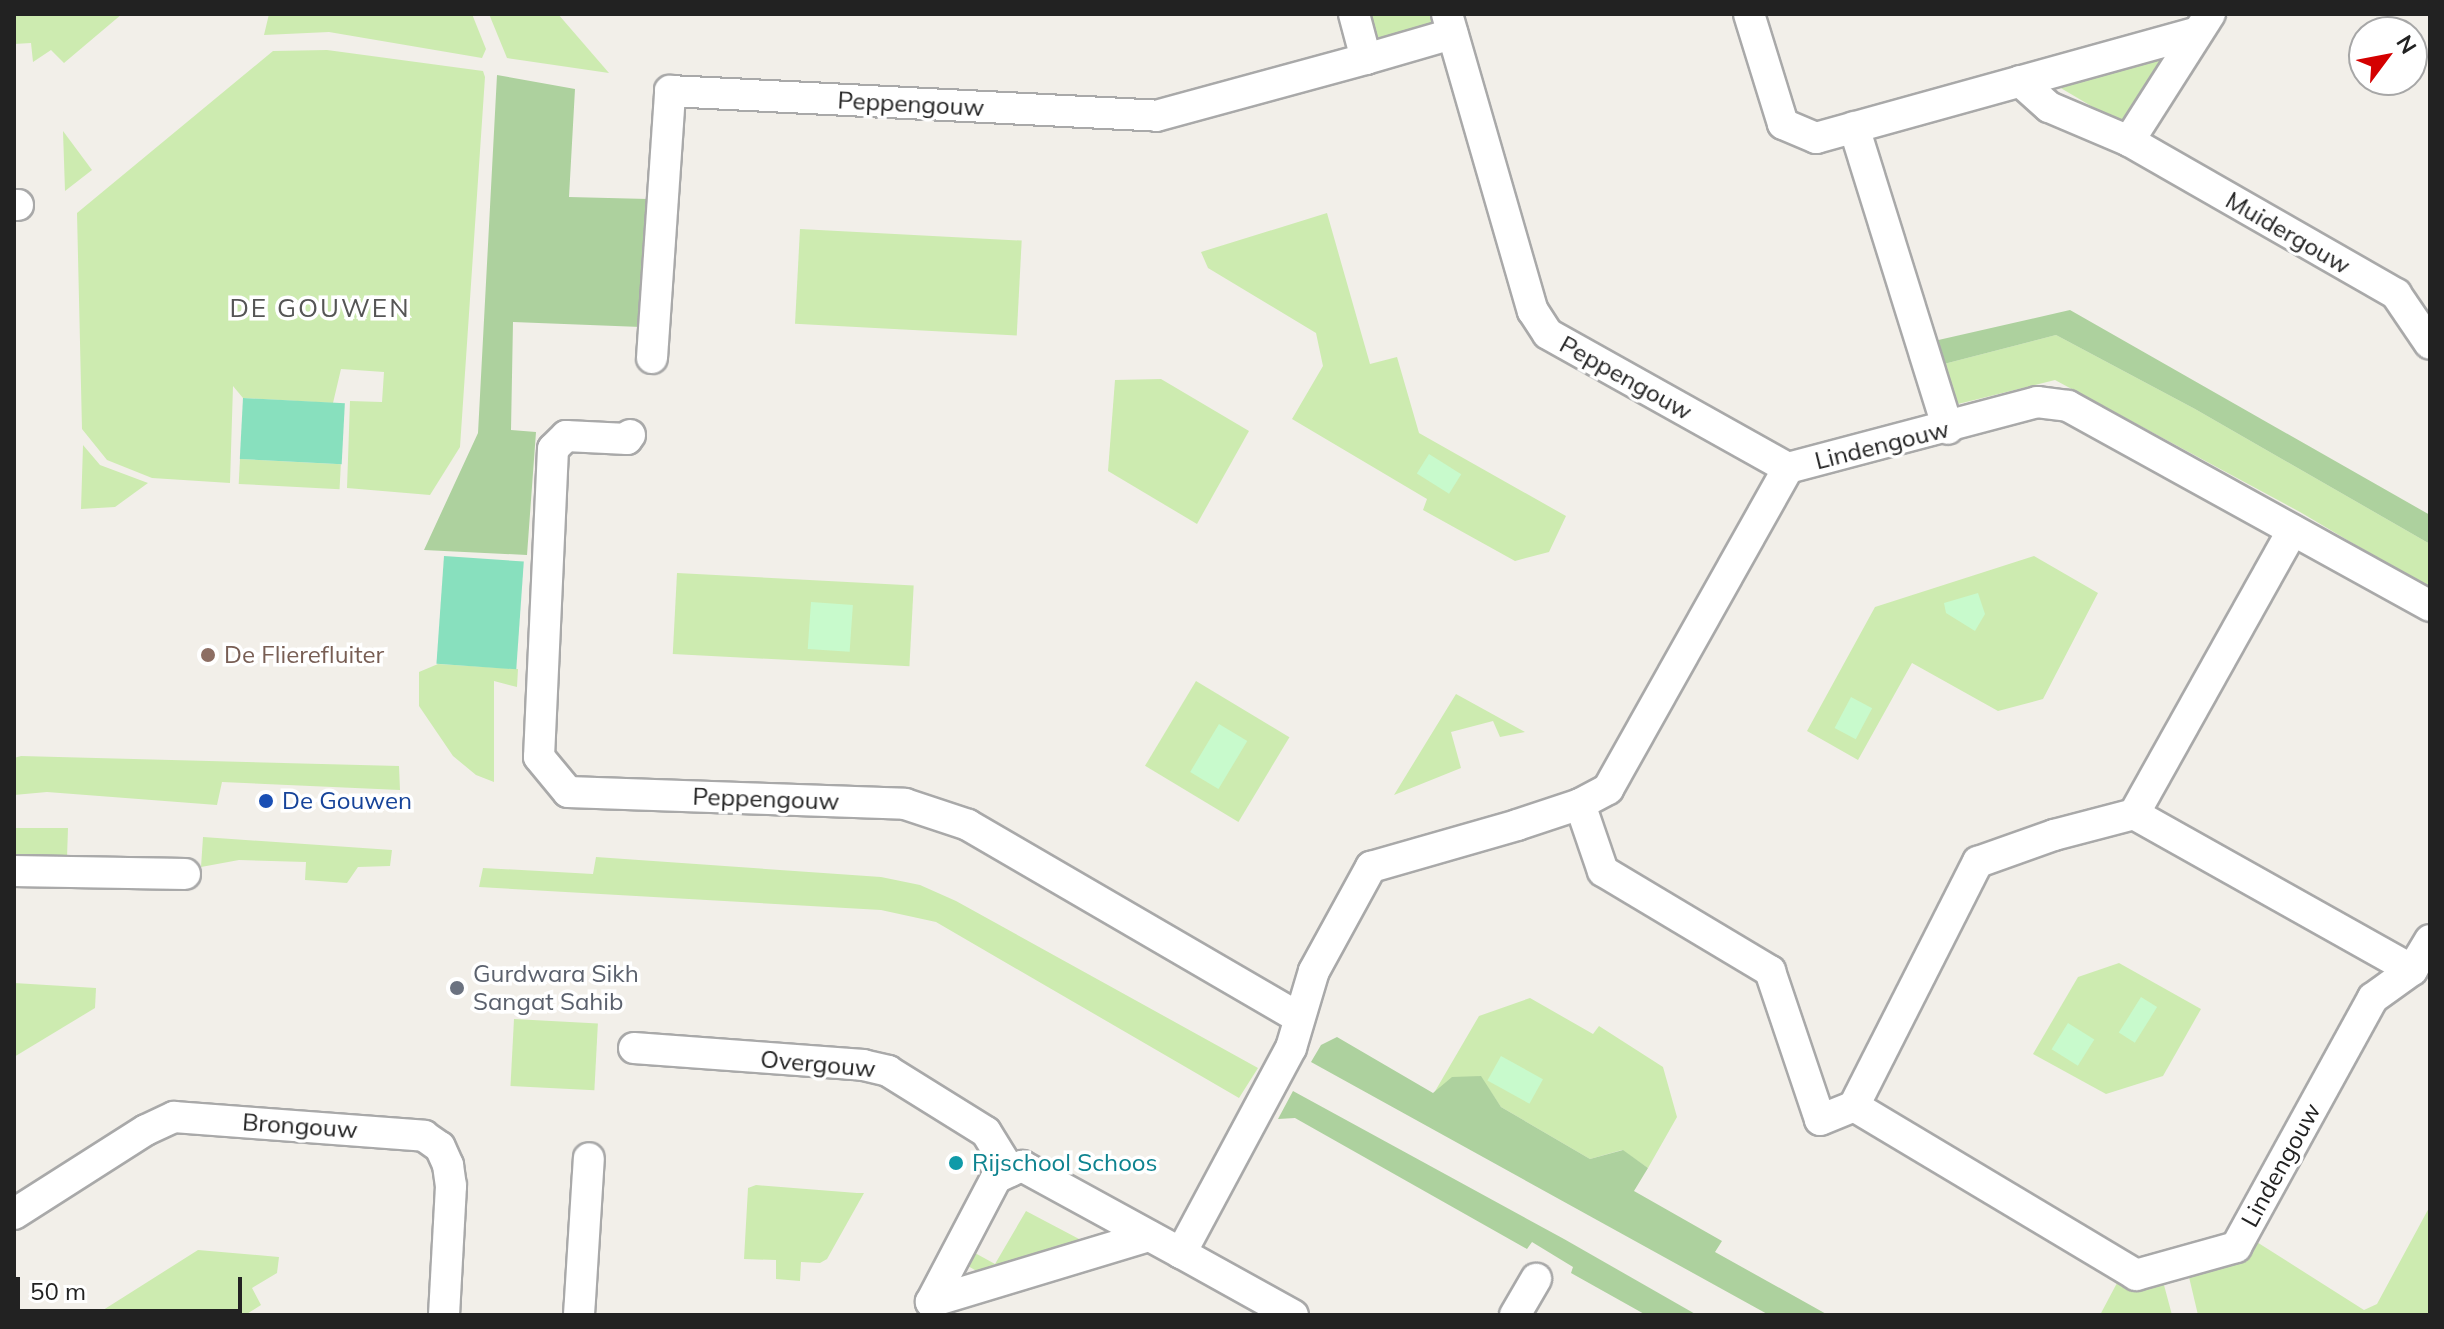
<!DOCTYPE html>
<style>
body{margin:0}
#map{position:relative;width:2444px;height:1329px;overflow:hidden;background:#f2efe9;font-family:Mulish,sans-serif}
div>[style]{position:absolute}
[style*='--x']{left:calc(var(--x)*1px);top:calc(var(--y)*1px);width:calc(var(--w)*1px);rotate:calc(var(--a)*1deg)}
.grass>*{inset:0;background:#cdebb0;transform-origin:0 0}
.forest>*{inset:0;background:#add19e}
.park>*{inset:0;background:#c8facc;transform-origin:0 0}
.pitch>*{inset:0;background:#88e0be;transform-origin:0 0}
.roads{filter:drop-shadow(2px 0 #a9a9a9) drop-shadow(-2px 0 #a9a9a9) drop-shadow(0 2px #a9a9a9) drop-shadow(0 -2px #a9a9a9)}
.minor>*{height:30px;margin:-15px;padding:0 15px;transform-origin:15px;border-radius:15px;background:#fff}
.dots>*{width:22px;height:22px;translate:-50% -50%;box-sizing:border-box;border:4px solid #fff;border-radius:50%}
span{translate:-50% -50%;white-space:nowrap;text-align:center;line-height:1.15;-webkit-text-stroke:7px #fff;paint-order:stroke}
.street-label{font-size:24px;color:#222}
.education-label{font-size:24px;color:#785e54}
.left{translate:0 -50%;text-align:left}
.transit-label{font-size:24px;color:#164399}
.worship-label{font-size:24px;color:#5b616d}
.culture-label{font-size:24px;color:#0d838f}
.neighbourhood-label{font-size:26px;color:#555;letter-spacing:2px}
.frame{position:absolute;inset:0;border:16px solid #222;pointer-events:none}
.north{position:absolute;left:2348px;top:16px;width:80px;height:80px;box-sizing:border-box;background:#fff;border:2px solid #a7a7a7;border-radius:50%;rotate:58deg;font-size:22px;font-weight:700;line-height:32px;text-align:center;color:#222}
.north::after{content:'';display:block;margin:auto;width:28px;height:36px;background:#d40000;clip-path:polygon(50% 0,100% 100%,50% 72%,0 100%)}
.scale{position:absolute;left:16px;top:1277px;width:226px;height:36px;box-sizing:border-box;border:4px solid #222;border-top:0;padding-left:10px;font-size:24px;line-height:28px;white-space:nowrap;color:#222;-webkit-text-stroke:6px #fff;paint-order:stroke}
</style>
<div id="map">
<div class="grass">
<i style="clip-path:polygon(14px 14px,122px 14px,64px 63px,51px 50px,33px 62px,31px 43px,14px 44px)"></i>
<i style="clip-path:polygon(269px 14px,472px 14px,486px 49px,482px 58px,329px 32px,264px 35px)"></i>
<i style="clip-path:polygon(489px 14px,558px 14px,609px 73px,507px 58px)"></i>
<i style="clip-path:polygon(1366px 14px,1437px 14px,1440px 27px,1375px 46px)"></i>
<i style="clip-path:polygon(327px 50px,483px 71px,485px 77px,460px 447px,430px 495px,347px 488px,350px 401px,382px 402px,384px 372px,341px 369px,333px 403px,243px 398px,233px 386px,230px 483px,152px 478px,107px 460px,82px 429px,77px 213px,273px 51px)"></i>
<i style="clip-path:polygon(2169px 55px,2125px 126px,2059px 87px,2094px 73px)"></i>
<i style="clip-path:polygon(63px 131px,92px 170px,65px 191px)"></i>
<i style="clip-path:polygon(1327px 213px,1370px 364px,1397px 357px,1419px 433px,1566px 516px,1549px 552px,1515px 561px,1423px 510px,1427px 499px,1292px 419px,1323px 366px,1316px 333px,1208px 268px,1201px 252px)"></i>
<i style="left:800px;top:229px;width:222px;height:95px;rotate:3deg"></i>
<i style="clip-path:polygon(2056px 335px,2195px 409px,2430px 544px,2430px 589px,2300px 512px,2055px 380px,1958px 404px,1949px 399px,1940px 365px)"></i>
<i style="clip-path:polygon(1161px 379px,1249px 431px,1197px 524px,1108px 471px,1115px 380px)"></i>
<i style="clip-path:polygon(83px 445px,100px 465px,148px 483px,115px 507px,81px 509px)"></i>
<i style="left:240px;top:459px;width:101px;height:25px;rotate:3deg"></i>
<i style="clip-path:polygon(2034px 556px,2098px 593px,2043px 699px,1998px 711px,1912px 663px,1858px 760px,1807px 731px,1875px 607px)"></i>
<i style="left:677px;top:573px;width:237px;height:81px;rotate:3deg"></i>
<i style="clip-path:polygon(438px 664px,518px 669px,517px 687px,494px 681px,494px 782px,476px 775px,453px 756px,419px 706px,419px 672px)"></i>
<i style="left:1196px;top:681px;width:109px;height:99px;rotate:31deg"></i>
<i style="clip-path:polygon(1456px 694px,1525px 732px,1500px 737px,1493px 721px,1451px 732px,1461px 768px,1394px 795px)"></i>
<i style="clip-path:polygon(21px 756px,399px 766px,400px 790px,222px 782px,217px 805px,47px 792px,14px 795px,14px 758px)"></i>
<i style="clip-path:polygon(14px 828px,68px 828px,67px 858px,14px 854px)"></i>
<i style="clip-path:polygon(203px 837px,392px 850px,390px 866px,358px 867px,347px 883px,305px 880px,306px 862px,239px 860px,201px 867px)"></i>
<i style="clip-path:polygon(596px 857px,881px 877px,920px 885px,956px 901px,1258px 1068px,1239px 1098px,936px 922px,881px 910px,479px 887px,483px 868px,593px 874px)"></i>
<i style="clip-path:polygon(2119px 963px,2201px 1009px,2163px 1076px,2106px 1094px,2033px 1054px,2078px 977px)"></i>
<i style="clip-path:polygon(14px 983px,96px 988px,95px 1008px,14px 1057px)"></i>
<i style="clip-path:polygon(1530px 998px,1593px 1034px,1599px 1026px,1663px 1067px,1677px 1117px,1648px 1168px,1622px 1150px,1590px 1159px,1501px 1107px,1480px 1076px,1434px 1093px,1479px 1016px)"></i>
<i style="left:514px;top:1019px;width:84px;height:67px;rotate:3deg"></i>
<i style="clip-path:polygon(756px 1185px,857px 1193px,864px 1193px,827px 1259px,820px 1263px,801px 1262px,800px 1281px,776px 1279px,776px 1260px,744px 1259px,748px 1188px)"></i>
<i style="clip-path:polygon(2430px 1206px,2430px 1315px,2198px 1315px,2189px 1277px,2238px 1259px,2252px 1239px,2364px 1310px,2377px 1304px)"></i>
<i style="clip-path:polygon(1026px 1211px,1081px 1240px,984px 1275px,966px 1265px,975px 1253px,995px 1264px)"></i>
<i style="clip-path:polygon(198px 1250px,279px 1257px,277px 1273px,252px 1288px,261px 1305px,245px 1315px,102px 1315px,100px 1312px)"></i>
<i style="clip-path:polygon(2159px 1280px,2164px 1285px,2172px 1315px,2100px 1315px,2117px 1283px,2144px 1286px)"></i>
</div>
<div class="forest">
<i style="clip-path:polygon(497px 75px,575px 89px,569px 197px,648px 199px,641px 327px,513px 322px,511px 430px,536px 432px,527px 555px,424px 550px,478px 433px)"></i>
<i style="clip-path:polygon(2070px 310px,2430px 515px,2430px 544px,2195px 409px,2056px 335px,1940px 365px,1934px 341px)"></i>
<i style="clip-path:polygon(1337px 1037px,1433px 1093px,1452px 1077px,1481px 1076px,1501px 1107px,1590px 1159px,1623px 1150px,1648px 1168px,1634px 1191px,1722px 1241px,1715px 1252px,1828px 1315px,1769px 1315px,1311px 1062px,1321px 1045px)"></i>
<i style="clip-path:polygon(1293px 1091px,1564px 1239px,1697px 1315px,1646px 1315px,1571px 1273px,1573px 1267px,1532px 1242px,1527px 1249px,1295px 1118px,1278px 1119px)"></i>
</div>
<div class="park">
<i style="left:1429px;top:454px;width:38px;height:23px;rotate:32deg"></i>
<i style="clip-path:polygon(1978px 593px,1985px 614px,1975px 631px,1946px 613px,1944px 603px)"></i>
<i style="left:811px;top:602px;width:42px;height:47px;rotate:4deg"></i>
<i style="left:1851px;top:697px;width:24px;height:35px;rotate:28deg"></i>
<i style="left:1219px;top:724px;width:33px;height:56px;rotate:31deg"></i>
<i style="left:2141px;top:997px;width:19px;height:42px;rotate:32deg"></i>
<i style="left:2068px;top:1023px;width:31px;height:31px;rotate:32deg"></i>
<i style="left:1501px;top:1056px;width:48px;height:28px;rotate:29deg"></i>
</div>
<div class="pitch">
<i style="left:243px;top:398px;width:102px;height:61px;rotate:3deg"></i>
<i style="left:444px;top:556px;width:80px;height:108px;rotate:4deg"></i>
</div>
<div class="roads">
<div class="minor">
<i style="--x:1447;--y:14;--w:309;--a:73.9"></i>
<i style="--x:1533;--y:311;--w:27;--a:57"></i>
<i style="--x:1548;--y:334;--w:275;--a:29.2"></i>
<i style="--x:1749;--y:14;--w:115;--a:72.8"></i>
<i style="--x:1783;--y:124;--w:36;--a:23"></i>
<i style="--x:1816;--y:138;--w:396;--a:-15.5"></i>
<i style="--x:1366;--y:59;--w:90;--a:-16.2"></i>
<i style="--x:2020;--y:81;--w:39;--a:42"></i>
<i style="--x:2049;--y:107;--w:87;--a:23"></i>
<i style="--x:2129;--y:141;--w:308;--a:29.8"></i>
<i style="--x:2396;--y:294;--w:60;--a:55.8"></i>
<i style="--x:1854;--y:127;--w:316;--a:72.7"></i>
<i style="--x:2129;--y:141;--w:151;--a:-57.5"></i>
<i style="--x:14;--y:205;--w:4;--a:0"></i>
<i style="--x:652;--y:358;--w:268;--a:-86.1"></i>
<i style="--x:670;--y:91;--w:487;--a:2.9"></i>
<i style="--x:1156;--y:116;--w:218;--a:-15.2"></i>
<i style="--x:1366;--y:59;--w:47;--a:-104.9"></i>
<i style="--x:630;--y:435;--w:5;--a:127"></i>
<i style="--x:627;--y:439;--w:61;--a:-177.2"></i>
<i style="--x:566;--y:436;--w:18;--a:135"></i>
<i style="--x:553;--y:449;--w:308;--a:92.6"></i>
<i style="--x:539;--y:757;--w:45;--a:50.4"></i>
<i style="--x:568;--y:792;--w:337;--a:2"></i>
<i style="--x:905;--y:804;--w:66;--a:18.4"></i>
<i style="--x:968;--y:825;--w:383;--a:30.2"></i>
<i style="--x:1580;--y:804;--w:71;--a:71.1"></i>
<i style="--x:1603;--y:871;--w:195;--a:30.9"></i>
<i style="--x:1770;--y:971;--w:157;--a:71.4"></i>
<i style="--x:1820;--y:1120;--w:37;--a:-22"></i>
<i style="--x:1854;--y:1106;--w:329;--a:30.9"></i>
<i style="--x:2136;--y:1275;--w:104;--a:-15.6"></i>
<i style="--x:2236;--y:1247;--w:284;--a:-61.2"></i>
<i style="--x:2373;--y:998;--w:48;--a:-35.7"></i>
<i style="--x:2412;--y:970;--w:35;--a:-59"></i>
<i style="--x:2134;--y:814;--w:325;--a:-60.8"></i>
<i style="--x:14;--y:871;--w:171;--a:1"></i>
<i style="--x:634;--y:1048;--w:230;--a:4.2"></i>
<i style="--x:863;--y:1065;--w:26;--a:13"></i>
<i style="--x:888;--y:1071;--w:115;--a:31.9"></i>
<i style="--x:986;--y:1132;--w:46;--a:58.4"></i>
<i style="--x:1854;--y:1106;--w:274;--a:-63.1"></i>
<i style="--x:1978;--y:862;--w:81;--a:-19.6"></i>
<i style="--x:2054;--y:835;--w:83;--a:-14.7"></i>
<i style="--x:2134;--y:814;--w:319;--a:29.3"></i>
<i style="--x:14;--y:1214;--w:156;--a:-32.5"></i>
<i style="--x:146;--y:1130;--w:31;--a:-25"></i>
<i style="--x:174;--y:1117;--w:251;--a:4.3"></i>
<i style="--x:424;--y:1136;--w:19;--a:35"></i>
<i style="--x:440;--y:1147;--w:20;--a:66"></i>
<i style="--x:448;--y:1165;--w:21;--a:82"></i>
<i style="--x:451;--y:1186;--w:129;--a:93.1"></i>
<i style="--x:1149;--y:1236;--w:228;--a:163.2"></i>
<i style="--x:931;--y:1302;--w:140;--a:-62.3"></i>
<i style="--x:996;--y:1178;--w:29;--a:-25"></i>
<i style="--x:1022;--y:1166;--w:181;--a:28.7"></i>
<i style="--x:1181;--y:1253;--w:128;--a:29"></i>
<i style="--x:1181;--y:1253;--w:233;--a:-61.8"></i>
<i style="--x:1291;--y:1048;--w:80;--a:-73.4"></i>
<i style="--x:1314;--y:971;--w:119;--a:-61.3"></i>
<i style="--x:1371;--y:867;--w:152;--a:-16"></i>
<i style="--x:1517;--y:825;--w:66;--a:-18.4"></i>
<i style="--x:1580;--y:804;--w:32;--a:-28"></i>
<i style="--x:1608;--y:789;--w:368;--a:-60.7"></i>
<i style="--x:1788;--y:468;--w:258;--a:-14.8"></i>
<i style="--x:2037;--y:402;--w:31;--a:7"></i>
<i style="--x:2068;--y:406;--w:414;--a:28.9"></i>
<i style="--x:579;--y:1315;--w:157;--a:-86.4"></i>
<i style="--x:1515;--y:1315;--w:42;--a:-59.7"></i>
</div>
</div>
<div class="dots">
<i style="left:208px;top:655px;background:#8d6e63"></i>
<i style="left:266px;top:801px;background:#1a4fb4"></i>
<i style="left:457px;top:988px;background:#6b7280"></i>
<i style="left:956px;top:1163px;background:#0f9aa8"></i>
</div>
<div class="street-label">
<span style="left:911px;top:104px;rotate:3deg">Peppengouw</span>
<span style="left:2288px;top:233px;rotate:30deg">Muidergouw</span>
<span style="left:1626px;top:378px;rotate:29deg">Peppengouw</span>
<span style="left:1882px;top:445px;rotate:-14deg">Lindengouw</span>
<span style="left:766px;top:799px;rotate:2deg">Peppengouw</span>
<span style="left:818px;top:1064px;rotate:5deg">Overgouw</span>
<span style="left:300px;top:1126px;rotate:4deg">Brongouw</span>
<span style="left:2281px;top:1165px;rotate:-61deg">Lindengouw</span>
</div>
<div class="education-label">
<span class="left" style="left:224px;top:655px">De Flierefluiter</span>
</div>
<div class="transit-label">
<span class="left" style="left:282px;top:801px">De Gouwen</span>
</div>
<div class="worship-label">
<span class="left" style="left:473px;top:988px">Gurdwara Sikh<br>Sangat Sahib</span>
</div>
<div class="culture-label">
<span class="left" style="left:972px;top:1163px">Rijschool Schoos</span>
</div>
<div class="neighbourhood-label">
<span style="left:320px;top:308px">DE GOUWEN</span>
</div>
<div class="frame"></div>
<div class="north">N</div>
<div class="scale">50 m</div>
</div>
